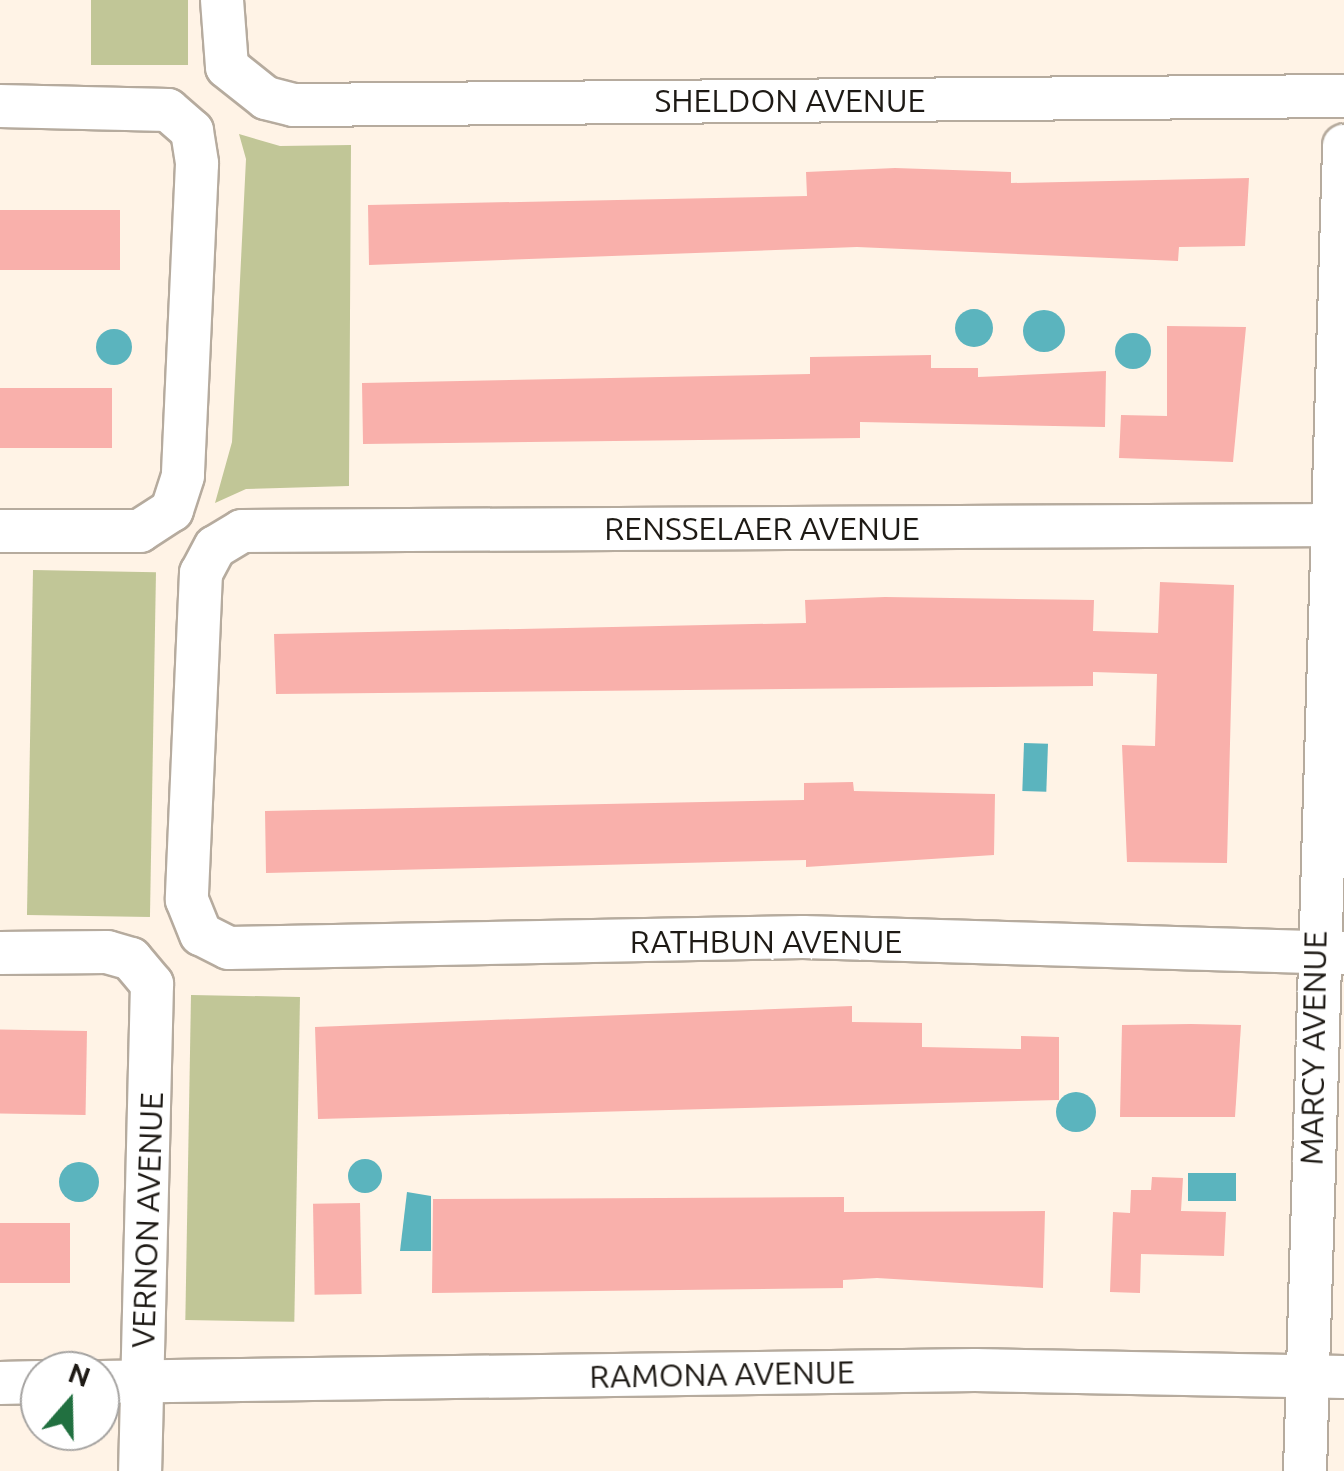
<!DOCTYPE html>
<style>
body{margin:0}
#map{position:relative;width:1344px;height:1471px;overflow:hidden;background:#fff3e6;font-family:Ubuntu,sans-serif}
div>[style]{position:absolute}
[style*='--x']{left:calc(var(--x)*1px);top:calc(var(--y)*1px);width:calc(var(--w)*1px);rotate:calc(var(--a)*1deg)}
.green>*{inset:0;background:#c1c697;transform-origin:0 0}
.water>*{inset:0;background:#5bb4be;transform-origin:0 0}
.round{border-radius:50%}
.building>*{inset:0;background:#f9b0ab;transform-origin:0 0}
.roads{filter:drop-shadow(2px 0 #b6ab9e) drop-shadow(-2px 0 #b6ab9e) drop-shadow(0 2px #b6ab9e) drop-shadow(0 -2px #b6ab9e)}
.street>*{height:42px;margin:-21px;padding:0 21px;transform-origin:21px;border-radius:21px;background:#fff}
span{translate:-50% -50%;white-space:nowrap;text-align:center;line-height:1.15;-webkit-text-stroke:8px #fff;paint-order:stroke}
.street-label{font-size:32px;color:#1e1a15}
.north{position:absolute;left:20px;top:1351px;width:100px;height:100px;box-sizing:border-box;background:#fff;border:2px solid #a5a3a1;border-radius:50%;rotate:20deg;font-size:28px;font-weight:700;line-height:40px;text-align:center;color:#1e1a15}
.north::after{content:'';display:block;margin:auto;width:35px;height:45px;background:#217040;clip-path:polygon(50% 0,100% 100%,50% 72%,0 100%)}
</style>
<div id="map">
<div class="green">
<i style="left:91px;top:0;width:97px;height:65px"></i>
<i style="clip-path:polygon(239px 134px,280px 146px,351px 145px,349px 486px,246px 489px,215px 503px,232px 442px,246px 159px)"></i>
<i style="left:33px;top:570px;width:123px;height:345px;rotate:1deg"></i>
<i style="left:191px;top:995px;width:109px;height:325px;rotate:1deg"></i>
</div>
<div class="water">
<i class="round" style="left:955px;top:309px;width:38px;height:38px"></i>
<i class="round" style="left:1023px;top:310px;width:42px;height:42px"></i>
<i class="round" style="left:96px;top:329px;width:36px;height:36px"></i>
<i class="round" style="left:1115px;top:333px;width:36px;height:36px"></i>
<i style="left:1024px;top:743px;width:24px;height:48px;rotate:2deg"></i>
<i class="round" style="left:1056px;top:1092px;width:40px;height:40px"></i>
<i class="round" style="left:348px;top:1159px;width:34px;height:34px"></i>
<i class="round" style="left:59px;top:1162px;width:40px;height:40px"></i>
<i style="left:1188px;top:1173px;width:48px;height:28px"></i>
<i style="clip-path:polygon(407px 1192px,431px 1196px,431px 1251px,400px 1251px)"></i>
</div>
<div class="building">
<i style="clip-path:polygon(895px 168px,1011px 172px,1011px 183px,1249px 178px,1245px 246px,1179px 247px,1178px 261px,857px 247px,369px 265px,368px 205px,807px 196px,806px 172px)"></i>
<i style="left:0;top:210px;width:120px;height:60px"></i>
<i style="clip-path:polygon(1167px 326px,1246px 327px,1233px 462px,1119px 458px,1121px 415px,1167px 416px)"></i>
<i style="clip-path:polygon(931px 355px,931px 368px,978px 368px,978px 377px,1106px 371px,1105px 427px,860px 422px,860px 438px,363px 444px,362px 383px,810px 374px,810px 357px)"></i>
<i style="left:0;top:388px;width:112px;height:60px"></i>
<i style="clip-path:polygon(1160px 582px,1234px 585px,1227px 863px,1127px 862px,1122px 745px,1155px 746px,1157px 674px,1093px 672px,1093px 686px,276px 694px,274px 634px,806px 623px,805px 600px,885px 597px,1094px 600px,1093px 631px,1158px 633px)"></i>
<i style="clip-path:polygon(853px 782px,854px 791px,995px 794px,994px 855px,806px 867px,806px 860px,266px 873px,265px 811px,804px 800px,804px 783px)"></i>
<i style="clip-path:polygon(852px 1006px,852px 1022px,922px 1023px,922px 1047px,1021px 1049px,1021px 1036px,1059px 1037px,1059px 1100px,318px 1119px,315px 1027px)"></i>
<i style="clip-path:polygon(1191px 1024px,1241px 1025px,1235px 1117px,1120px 1117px,1122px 1025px)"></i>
<i style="left:87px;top:1031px;width:84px;height:87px;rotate:91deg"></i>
<i style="clip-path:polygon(1152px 1177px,1183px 1178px,1181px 1211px,1226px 1212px,1224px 1256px,1141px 1254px,1140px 1293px,1110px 1292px,1113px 1212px,1130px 1213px,1131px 1190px,1151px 1190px)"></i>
<i style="clip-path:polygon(844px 1197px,844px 1212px,1045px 1211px,1043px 1288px,877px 1278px,843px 1280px,843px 1288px,432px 1293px,433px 1199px)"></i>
<i style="left:360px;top:1203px;width:91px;height:47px;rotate:89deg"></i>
<i style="left:0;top:1223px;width:70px;height:60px"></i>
</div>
<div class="roads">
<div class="street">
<i style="--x:222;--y:0;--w:67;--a:85.7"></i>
<i style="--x:227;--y:67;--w:50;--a:38.5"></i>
<i style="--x:266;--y:98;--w:29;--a:14"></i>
<i style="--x:294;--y:105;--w:1050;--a:-0.49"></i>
<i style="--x:0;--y:106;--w:168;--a:1.4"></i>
<i style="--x:168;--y:110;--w:32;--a:41"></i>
<i style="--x:192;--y:131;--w:33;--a:81"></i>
<i style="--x:197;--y:164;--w:312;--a:92.6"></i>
<i style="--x:183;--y:476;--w:36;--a:108"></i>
<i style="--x:172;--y:510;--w:38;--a:147"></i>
<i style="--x:140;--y:531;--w:140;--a:180"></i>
<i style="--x:1344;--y:525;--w:1102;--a:179.69"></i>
<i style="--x:242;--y:531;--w:31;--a:149"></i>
<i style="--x:215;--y:547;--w:30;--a:118"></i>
<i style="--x:201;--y:573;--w:327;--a:92.5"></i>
<i style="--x:187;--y:900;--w:37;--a:68"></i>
<i style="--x:201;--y:934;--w:31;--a:27"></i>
<i style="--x:229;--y:948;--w:574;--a:-1.1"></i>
<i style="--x:803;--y:937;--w:541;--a:1.69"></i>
<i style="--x:0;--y:953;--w:107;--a:-0.5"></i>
<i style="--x:107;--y:952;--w:25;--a:16"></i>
<i style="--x:131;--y:959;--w:33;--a:50"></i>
<i style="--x:152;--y:984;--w:487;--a:91.4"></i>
<i style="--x:100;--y:1382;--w:875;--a:-0.79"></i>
<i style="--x:975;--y:1370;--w:369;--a:1.1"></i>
<i style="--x:0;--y:1383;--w:40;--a:-1.4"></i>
<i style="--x:1305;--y:1471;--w:1326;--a:-88.31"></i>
</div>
</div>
<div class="street-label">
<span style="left:790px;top:100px">SHELDON AVENUE</span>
<span style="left:762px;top:528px">RENSSELAER AVENUE</span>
<span style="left:766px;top:941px">RATHBUN AVENUE</span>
<span style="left:1313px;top:1048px;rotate:-89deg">MARCY AVENUE</span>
<span style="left:147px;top:1220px;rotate:-88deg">VERNON AVENUE</span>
<span style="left:722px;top:1374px;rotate:-1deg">RAMONA AVENUE</span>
</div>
<div class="north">N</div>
</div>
